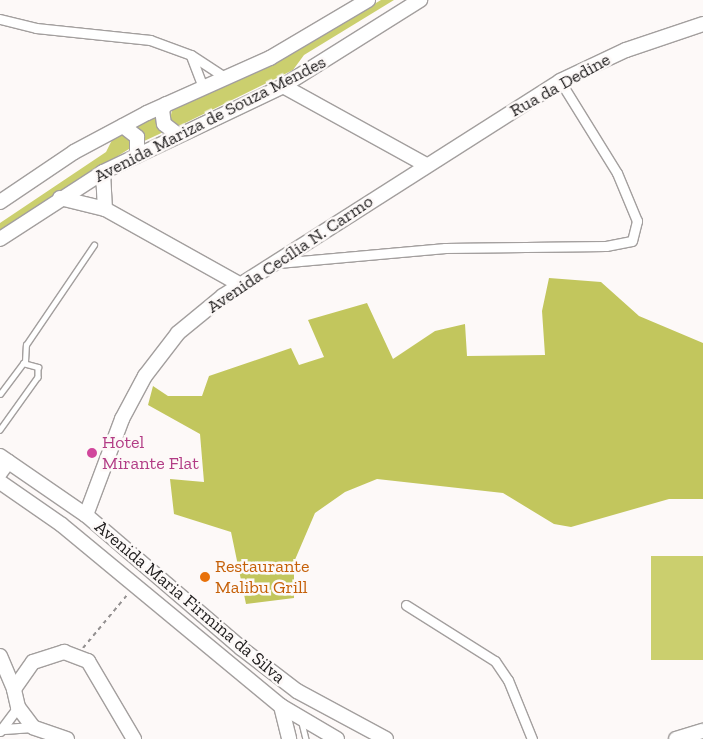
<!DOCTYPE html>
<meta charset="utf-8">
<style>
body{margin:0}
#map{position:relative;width:703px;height:739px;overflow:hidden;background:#fdf9f8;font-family:"Zilla Slab",serif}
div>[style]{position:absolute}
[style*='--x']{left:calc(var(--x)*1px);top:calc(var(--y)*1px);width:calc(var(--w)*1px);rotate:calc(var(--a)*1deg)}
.green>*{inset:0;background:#cbcf6e;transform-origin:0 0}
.forest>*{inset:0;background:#c2c65d}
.path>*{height:2px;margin-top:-1px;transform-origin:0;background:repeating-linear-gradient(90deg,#949191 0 4px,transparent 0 8px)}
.roads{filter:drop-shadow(1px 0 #a39f9e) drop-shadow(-1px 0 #a39f9e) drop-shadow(0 1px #a39f9e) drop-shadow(0 -1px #a39f9e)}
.lane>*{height:4.5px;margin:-2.25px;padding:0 2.25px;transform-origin:2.25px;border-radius:2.25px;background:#fff}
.street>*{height:9px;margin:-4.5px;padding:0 4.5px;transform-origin:4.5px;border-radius:4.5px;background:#fff}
.secondary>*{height:14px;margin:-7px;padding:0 7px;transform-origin:7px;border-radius:7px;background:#fff}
.dots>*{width:14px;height:14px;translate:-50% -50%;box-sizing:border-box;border:2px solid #fdf9f8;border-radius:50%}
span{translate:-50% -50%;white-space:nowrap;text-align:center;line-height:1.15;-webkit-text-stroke:5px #fdf9f8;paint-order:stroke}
.street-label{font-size:18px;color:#222020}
.hotel-label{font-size:18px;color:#b23c85}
.left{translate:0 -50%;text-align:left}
.food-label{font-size:18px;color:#c56008}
</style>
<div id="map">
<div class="green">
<i style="clip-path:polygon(381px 0,394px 0,304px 55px,293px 70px,179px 126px,170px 120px,172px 110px,282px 59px)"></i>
<i style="left:155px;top:115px;width:19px;height:22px;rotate:65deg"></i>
<i style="clip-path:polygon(123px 134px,129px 135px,132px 147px,0 231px,0 223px,106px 152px,112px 140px)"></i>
<i style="left:703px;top:556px;width:104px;height:52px;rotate:90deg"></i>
</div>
<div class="forest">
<i style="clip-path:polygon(549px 278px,601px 282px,639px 316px,703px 343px,703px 499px,669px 499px,571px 527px,554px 524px,503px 493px,377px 479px,345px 492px,315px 513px,294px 562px,294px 598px,246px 604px,231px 532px,174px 514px,170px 479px,204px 482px,200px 434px,148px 405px,153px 386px,168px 396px,202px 396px,209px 376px,291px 348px,299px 365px,324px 357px,308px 320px,367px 303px,393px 359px,435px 331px,465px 324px,467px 356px,545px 355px,542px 311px)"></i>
</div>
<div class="path">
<i style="--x:83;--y:648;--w:70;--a:-50.2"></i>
</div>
<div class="roads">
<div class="lane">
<i style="--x:25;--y:362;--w:17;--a:-87"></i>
<i style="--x:26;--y:345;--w:121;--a:-55.8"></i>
<i style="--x:0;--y:394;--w:39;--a:-53"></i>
<i style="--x:23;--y:363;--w:16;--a:15"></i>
<i style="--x:38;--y:367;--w:10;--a:90"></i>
<i style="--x:38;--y:377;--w:65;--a:125.6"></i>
<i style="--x:302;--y:723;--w:16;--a:76"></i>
</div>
<div class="street">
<i style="--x:0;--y:19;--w:37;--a:14"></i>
<i style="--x:36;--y:28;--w:115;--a:6"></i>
<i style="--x:150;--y:40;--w:44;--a:20.1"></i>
<i style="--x:191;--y:55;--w:42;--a:33.3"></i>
<i style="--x:191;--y:56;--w:34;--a:69"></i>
<i style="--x:278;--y:263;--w:168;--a:-5.1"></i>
<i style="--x:445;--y:248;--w:161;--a:-0.7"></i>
<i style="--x:606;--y:246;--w:26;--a:-11"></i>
<i style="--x:632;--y:241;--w:21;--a:-76"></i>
<i style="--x:637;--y:221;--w:52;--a:-112.6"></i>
<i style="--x:617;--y:173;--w:108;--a:-121.8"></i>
<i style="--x:406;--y:605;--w:105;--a:32.2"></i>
<i style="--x:495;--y:661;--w:23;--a:56"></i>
<i style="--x:508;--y:680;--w:64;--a:67.9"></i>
<i style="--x:4;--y:729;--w:29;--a:-4"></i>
<i style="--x:0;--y:731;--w:30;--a:-53"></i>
</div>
<div class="secondary">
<i style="--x:283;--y:86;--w:163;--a:28.9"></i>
<i style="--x:166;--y:104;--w:7;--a:124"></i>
<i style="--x:162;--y:110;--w:14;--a:82"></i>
<i style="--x:164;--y:124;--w:16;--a:38"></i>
<i style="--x:123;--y:126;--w:18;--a:38"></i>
<i style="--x:137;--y:137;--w:15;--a:90"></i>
<i style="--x:103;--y:172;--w:37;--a:87"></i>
<i style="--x:60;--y:198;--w:46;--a:13.7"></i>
<i style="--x:105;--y:209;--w:154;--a:29.2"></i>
<i style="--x:0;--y:202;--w:89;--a:-34"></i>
<i style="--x:74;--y:152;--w:83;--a:-28.1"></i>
<i style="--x:147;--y:113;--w:135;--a:-24.1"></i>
<i style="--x:270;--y:58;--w:114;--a:-30.6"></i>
<i style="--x:0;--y:239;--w:123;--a:-33"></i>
<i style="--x:103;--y:172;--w:199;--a:-25.5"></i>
<i style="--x:283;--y:86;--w:162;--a:-32.1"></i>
<i style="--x:0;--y:456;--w:104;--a:34.5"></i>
<i style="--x:86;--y:515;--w:204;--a:40.6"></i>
<i style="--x:241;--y:648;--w:71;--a:37.5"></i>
<i style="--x:297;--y:691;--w:101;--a:28.3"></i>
<i style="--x:0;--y:473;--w:14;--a:-54"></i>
<i style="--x:0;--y:482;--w:75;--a:34.7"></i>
<i style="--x:62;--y:525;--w:284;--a:39.6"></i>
<i style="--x:281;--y:706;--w:65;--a:30.5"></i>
<i style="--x:86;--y:515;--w:103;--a:-69.4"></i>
<i style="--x:122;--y:419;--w:49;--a:-61.9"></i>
<i style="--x:145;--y:376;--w:54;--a:-52.5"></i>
<i style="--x:178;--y:333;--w:58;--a:-39.4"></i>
<i style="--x:223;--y:296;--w:400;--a:-32.5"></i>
<i style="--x:560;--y:81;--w:73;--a:-25.2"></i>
<i style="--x:626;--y:50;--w:81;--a:-18.7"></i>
<i style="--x:0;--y:656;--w:36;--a:67"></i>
<i style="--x:281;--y:706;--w:34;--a:76"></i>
<i style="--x:67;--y:739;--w:36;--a:-161"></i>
<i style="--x:33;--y:727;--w:25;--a:-127"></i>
<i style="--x:18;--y:707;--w:18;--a:-103"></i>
<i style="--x:14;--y:689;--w:33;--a:-55"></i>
<i style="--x:33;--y:662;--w:33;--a:-18"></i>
<i style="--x:64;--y:652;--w:26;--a:21"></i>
<i style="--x:88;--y:661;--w:91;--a:59.5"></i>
<i style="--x:676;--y:739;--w:28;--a:-17"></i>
</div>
</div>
<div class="dots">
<i style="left:92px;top:453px;background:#d1479c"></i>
<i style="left:205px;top:577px;background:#e8710a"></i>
</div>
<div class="street-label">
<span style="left:560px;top:85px;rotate:-29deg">Rua da Dedine</span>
<span style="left:210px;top:119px;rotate:-27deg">Avenida Mariza de Souza Mendes</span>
<span style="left:290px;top:254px;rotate:-34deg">Avenida Cecília N. Carmo</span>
<span style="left:190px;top:602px;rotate:40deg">Avenida Maria Firmina da Silva</span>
</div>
<div class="hotel-label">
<span class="left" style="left:102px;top:453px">Hotel<br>Mirante Flat</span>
</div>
<div class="food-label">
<span class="left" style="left:215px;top:577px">Restaurante<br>Malibu Grill</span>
</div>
</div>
